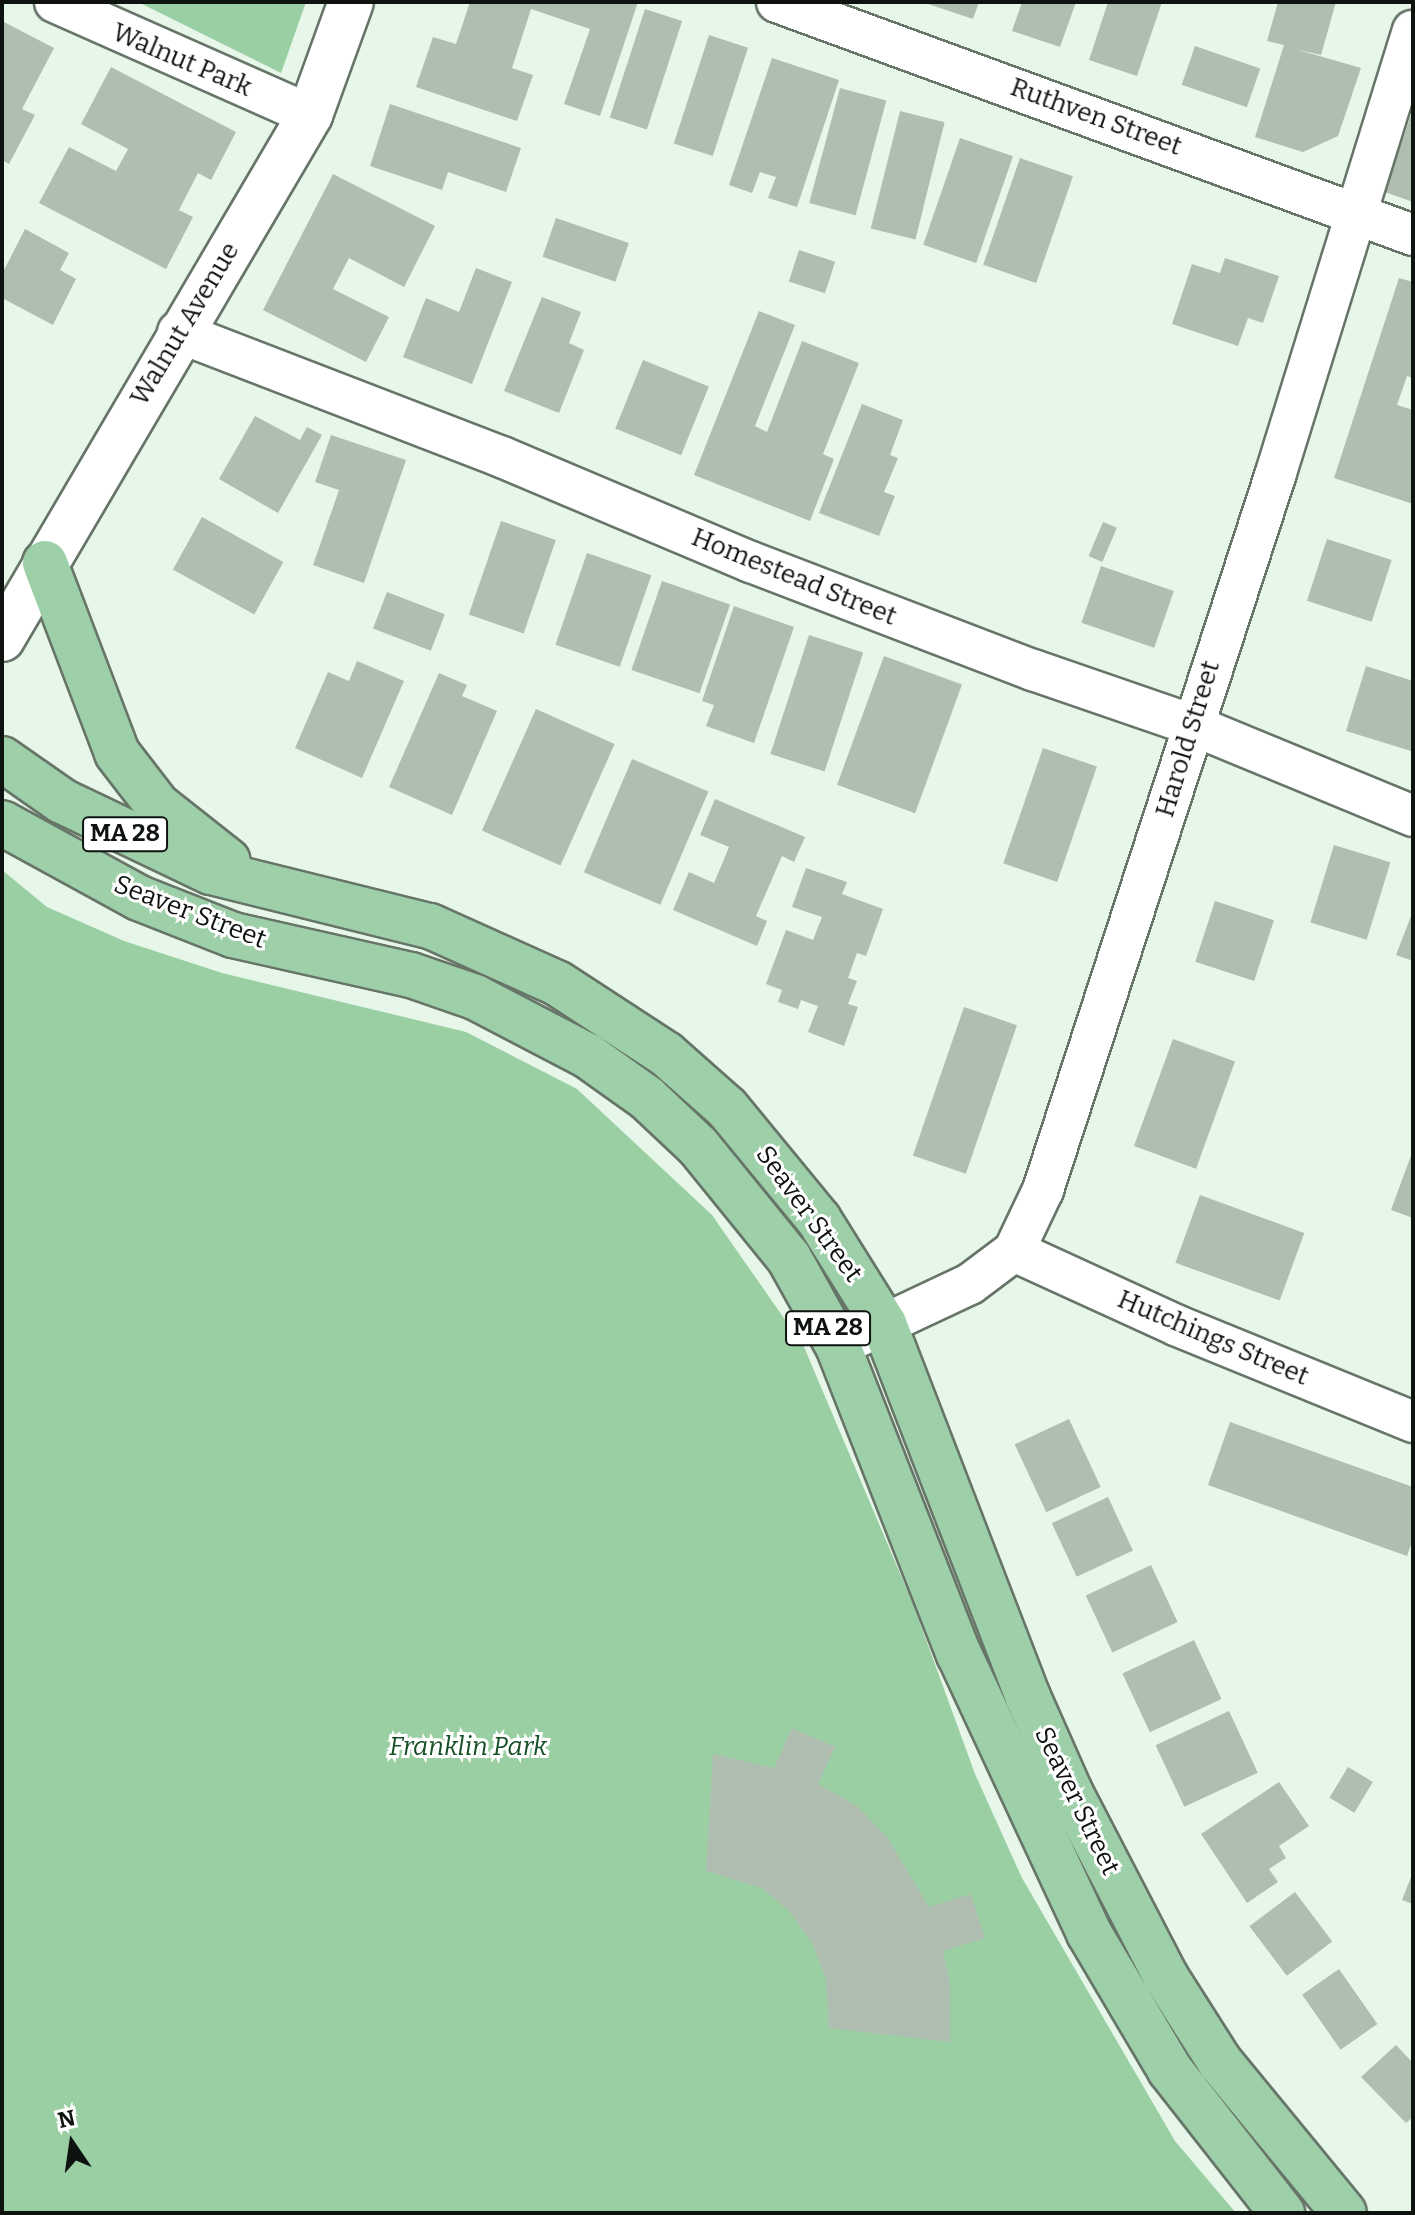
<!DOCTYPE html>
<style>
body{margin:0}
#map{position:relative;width:1415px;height:2215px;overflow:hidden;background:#e6f6e8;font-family:Bitter,serif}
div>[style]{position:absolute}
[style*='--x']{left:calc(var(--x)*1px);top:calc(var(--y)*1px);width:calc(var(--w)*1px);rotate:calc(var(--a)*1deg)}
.green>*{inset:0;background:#9acfa3}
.building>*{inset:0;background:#afbeb1;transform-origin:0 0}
.roads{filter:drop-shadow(2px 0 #677569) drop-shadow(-2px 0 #677569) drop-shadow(0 2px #677569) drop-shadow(0 -2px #677569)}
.minor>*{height:40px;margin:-20px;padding:0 20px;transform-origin:20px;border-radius:20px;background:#fff}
.tertiary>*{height:44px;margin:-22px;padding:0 22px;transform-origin:22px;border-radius:22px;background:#fff}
.primary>*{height:44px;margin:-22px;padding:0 22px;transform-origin:22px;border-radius:22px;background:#9dd0a9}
span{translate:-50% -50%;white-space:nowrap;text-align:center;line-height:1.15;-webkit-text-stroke:6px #fff;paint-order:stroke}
.shield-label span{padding:2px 6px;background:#fff;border:2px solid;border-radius:6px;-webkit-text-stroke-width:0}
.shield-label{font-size:24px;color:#0e130f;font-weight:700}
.street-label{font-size:26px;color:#0e130f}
.park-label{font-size:26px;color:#174f27;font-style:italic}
.frame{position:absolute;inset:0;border:4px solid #0e130f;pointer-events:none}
.north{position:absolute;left:32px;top:2103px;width:80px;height:80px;-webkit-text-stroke:6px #fff;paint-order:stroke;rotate:347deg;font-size:22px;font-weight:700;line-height:32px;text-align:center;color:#0e130f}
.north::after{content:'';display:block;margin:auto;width:28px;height:36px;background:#0e130f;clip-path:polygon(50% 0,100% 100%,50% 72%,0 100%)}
</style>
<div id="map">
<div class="green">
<i style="clip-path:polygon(138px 2px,306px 2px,281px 73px)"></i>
<i style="clip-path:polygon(2px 870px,47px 907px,124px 941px,222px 973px,466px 1032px,577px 1089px,712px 1215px,804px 1347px,913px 1604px,975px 1774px,1022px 1878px,1175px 2141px,1236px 2213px,2px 2213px)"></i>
</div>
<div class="building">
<i style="clip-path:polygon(470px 2px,638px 2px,600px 116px,564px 104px,590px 29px,531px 9px,512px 68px,533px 75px,517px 121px,416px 87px,433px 37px,456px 44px)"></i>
<i style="clip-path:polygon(922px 2px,979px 2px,973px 19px)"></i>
<i style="clip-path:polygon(1022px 2px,1076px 2px,1060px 47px,1012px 31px)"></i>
<i style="clip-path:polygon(1108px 2px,1162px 2px,1137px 76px,1089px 60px)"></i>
<i style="clip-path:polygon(1278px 2px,1336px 2px,1321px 55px,1295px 49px,1361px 68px,1338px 136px,1303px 152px,1255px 137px,1284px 45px,1267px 41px)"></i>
<i style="left:645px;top:9px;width:39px;height:114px;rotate:18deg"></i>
<i style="clip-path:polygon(2px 21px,54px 48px,22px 109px,35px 115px,9px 164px,2px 160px)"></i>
<i style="left:709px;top:35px;width:41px;height:114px;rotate:18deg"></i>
<i style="left:1195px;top:46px;width:69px;height:41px;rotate:19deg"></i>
<i style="clip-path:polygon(772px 58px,839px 80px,797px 207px,768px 198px,776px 177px,760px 172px,752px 193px,729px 185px)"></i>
<i style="clip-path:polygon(111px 67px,236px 132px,211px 180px,198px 173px,179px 210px,193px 217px,166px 269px,39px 203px,69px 147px,116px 171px,128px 149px,81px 124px)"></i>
<i style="left:840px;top:88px;width:48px;height:119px;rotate:15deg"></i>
<i style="clip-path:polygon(390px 104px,521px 148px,506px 192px,448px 172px,442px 190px,370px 166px)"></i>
<i style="left:900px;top:111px;width:46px;height:121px;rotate:14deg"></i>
<i style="clip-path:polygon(1412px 112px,1413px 112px,1413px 202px,1385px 192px)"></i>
<i style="left:960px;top:138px;width:56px;height:113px;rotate:19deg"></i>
<i style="left:1020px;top:158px;width:56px;height:113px;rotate:19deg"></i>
<i style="clip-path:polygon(333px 174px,435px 226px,404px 287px,349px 258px,333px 289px,389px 317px,366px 362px,263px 310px)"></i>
<i style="left:556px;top:218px;width:77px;height:41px;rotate:19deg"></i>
<i style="clip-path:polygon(25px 229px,69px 253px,60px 270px,76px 279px,53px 325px,2px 298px,2px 274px)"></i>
<i style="left:799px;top:250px;width:38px;height:33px;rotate:18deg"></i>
<i style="clip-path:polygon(1225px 258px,1279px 276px,1263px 323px,1248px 318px,1238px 346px,1172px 324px,1192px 264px,1220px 273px)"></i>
<i style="clip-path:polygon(476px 268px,512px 282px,472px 384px,403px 357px,426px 298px,459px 312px)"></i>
<i style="clip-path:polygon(1399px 278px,1413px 282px,1413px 378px,1407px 376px,1397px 405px,1413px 410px,1413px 504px,1334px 478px)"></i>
<i style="clip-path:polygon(542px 297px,581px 312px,569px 343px,584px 350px,559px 413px,504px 391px)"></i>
<i style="clip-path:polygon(759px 311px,795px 325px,755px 426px,767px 432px,802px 341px,859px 363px,823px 454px,834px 459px,810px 521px,694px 475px)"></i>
<i style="left:643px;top:360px;width:71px;height:74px;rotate:22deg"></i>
<i style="clip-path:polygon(862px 404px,903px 420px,890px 455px,898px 458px,884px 492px,895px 496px,879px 536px,819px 513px)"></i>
<i style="clip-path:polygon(255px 416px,300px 440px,307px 427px,322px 435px,278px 513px,219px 479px)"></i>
<i style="clip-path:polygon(331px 435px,406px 460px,364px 583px,313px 565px,339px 490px,315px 482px)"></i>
<i style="left:202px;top:517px;width:93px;height:60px;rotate:29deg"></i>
<i style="left:501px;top:521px;width:58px;height:99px;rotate:19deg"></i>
<i style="left:1103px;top:522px;width:15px;height:37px;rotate:23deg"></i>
<i style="left:1327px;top:539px;width:68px;height:65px;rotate:18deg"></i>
<i style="left:587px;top:553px;width:68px;height:97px;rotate:19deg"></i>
<i style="left:1101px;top:566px;width:77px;height:60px;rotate:19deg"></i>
<i style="left:662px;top:581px;width:72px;height:94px;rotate:19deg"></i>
<i style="left:387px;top:592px;width:62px;height:39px;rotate:21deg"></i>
<i style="clip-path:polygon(734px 606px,794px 627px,754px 743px,706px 726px,714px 705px,702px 701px)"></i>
<i style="left:809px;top:635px;width:57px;height:125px;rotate:18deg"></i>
<i style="left:884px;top:656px;width:83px;height:137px;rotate:20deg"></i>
<i style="clip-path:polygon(357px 661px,404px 681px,362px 778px,295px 748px,328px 672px,349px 681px)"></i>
<i style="clip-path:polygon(1366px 666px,1413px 681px,1411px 751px,1346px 731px)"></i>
<i style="clip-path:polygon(439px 673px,467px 685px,462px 696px,497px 711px,452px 815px,389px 787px)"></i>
<i style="left:536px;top:709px;width:86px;height:133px;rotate:24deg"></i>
<i style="left:1043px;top:748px;width:57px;height:122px;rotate:19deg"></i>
<i style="left:632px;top:759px;width:83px;height:123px;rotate:23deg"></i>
<i style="clip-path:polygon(715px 799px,805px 837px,794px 862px,782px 856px,756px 916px,767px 921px,757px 946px,673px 910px,689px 872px,714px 883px,729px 847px,700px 835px)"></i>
<i style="left:1334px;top:845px;width:59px;height:81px;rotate:17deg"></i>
<i style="clip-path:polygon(806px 868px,847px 882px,842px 894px,883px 909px,866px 956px,857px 953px,848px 978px,857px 981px,848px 1004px,858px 1007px,844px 1046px,808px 1032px,818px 1006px,801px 1000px,798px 1009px,778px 1002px,782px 990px,766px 984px,786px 930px,813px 940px,822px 917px,792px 907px)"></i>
<i style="left:1215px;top:901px;width:62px;height:64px;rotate:18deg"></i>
<i style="clip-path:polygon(1413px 911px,1413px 961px,1396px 955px)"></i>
<i style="left:964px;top:1007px;width:56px;height:157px;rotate:19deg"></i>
<i style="left:1173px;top:1039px;width:66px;height:114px;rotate:20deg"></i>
<i style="clip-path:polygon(1413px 1150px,1413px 1218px,1391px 1210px)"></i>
<i style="left:1200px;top:1195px;width:111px;height:72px;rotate:20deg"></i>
<i style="left:1069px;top:1419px;width:75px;height:60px;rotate:65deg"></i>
<i style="clip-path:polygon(1230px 1422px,1413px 1487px,1413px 1539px,1407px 1556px,1208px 1485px)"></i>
<i style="left:1108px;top:1497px;width:59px;height:62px;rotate:65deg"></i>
<i style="left:1151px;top:1565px;width:63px;height:72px;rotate:65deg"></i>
<i style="left:1194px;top:1640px;width:65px;height:79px;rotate:65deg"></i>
<i style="left:1229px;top:1711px;width:68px;height:81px;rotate:65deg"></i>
<i style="clip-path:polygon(792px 1728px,835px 1747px,818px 1784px,857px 1806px,887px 1837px,929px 1907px,971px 1894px,985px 1938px,943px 1951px,950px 1983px,950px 2042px,829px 2028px,826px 1980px,812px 1942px,789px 1911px,762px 1888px,706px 1871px,713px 1754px,774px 1768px)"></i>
<i style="left:1348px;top:1767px;width:29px;height:36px;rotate:31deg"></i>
<i style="clip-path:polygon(1279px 1782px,1309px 1826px,1279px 1846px,1286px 1858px,1269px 1869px,1278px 1882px,1247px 1903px,1201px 1834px)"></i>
<i style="clip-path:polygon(1413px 1872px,1413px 1904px,1402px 1900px)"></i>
<i style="left:1295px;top:1892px;width:62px;height:57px;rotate:53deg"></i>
<i style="left:1339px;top:1969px;width:67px;height:45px;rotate:55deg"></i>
<i style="clip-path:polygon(1396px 2045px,1413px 2063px,1413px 2117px,1406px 2123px,1361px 2077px)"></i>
</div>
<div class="roads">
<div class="minor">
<i style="--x:55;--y:2;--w:279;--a:23.9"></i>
<i style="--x:777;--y:2;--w:677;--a:20.12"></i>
<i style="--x:178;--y:332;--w:347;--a:21.1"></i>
<i style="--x:502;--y:457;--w:270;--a:22.9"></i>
<i style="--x:751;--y:562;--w:302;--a:21"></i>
<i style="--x:1033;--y:670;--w:166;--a:19"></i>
<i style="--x:1190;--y:724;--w:241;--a:22.4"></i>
<i style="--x:1014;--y:1251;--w:180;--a:24.6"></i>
<i style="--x:1178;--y:1326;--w:254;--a:22.2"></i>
<i style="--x:838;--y:1346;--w:146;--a:-25.2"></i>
<i style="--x:970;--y:1284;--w:55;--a:-36.9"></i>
<i style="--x:1014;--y:1251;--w:68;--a:-64.6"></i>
<i style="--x:1043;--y:1190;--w:751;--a:-72"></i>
<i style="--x:1275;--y:476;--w:466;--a:-72.8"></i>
</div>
<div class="tertiary">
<i style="--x:2;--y:639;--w:608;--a:-59.55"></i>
<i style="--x:310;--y:115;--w:120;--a:-70.1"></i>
</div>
<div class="primary">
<i style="--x:45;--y:563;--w:203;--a:69.2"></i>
<i style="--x:117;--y:753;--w:66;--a:52.4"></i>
<i style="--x:157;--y:805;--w:90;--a:38.3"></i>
<i style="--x:2;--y:759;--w:73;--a:35"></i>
<i style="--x:62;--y:801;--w:165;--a:25.5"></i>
<i style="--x:211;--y:872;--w:226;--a:13.9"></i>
<i style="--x:430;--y:926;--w:139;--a:24.2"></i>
<i style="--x:557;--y:983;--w:130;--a:33.1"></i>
<i style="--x:666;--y:1054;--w:81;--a:41.5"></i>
<i style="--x:727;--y:1108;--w:145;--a:50.6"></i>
<i style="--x:819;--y:1220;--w:123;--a:58"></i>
<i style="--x:884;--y:1324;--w:400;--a:68.9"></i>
<i style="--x:1028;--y:1697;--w:104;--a:66.1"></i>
<i style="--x:1070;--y:1792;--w:208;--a:62.6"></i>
<i style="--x:1166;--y:1977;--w:101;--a:57.6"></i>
<i style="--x:1220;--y:2062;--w:195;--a:50.6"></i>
<i style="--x:2;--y:823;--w:156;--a:28.7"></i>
<i style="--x:139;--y:898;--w:101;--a:21.5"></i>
<i style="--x:233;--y:935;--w:182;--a:12.7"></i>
<i style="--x:411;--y:975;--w:68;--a:19"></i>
<i style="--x:475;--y:997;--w:127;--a:27.6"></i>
<i style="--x:588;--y:1056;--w:72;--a:35.4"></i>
<i style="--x:647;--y:1098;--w:70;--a:43.3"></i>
<i style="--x:698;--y:1146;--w:144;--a:50.9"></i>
<i style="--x:789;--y:1258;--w:101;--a:60.9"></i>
<i style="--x:838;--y:1346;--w:331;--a:68.6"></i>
<i style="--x:959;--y:1654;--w:308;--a:65"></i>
<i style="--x:1089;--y:1933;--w:159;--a:59.4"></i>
<i style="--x:1170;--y:2070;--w:182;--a:51.9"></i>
</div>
</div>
<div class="shield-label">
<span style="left:125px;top:834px">MA 28</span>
<span style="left:828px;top:1328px">MA 28</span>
</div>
<div class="street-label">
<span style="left:182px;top:60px;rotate:23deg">Walnut Park</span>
<span style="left:1096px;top:117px;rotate:20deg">Ruthven Street</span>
<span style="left:185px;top:324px;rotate:-59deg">Walnut Avenue</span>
<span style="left:794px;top:577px;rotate:22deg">Homestead Street</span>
<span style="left:1188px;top:739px;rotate:-73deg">Harold Street</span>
<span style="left:190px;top:912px;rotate:21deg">Seaver Street</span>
<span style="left:809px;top:1214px;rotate:54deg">Seaver Street</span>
<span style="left:1213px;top:1338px;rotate:23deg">Hutchings Street</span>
<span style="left:1077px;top:1801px;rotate:64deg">Seaver Street</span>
</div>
<div class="park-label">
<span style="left:468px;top:1747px">Franklin Park</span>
</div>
<div class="frame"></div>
<div class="north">N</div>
</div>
